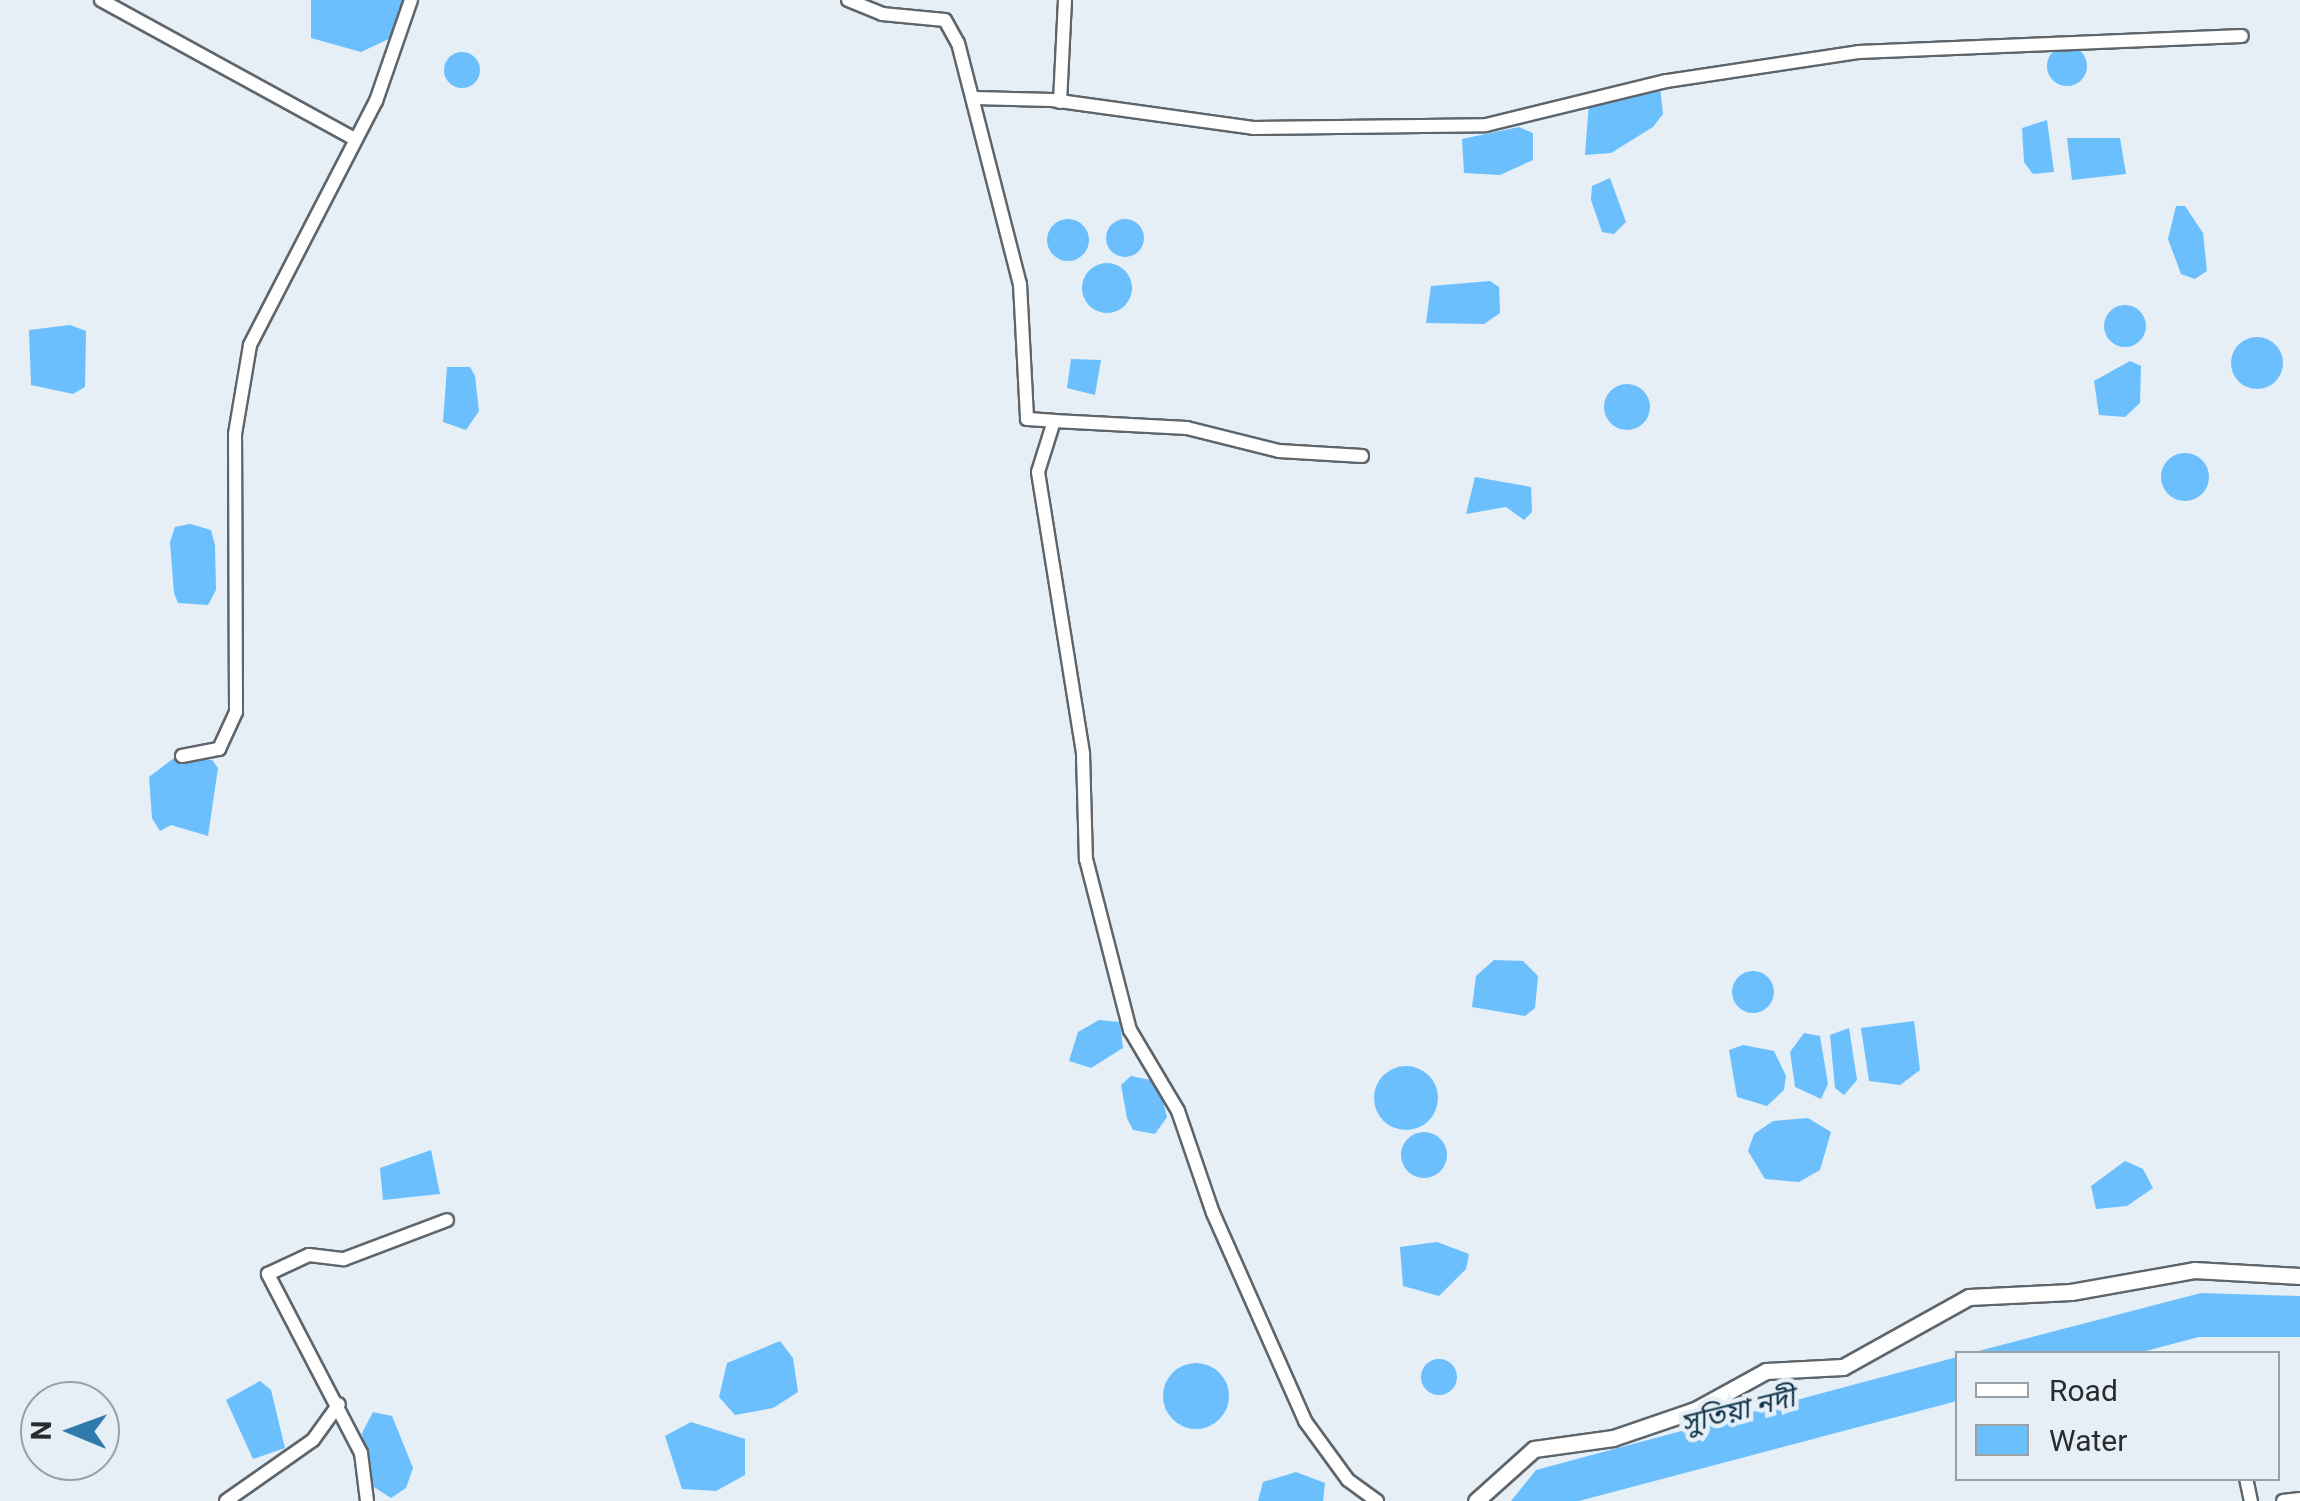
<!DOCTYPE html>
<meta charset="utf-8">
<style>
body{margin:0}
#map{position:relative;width:2300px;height:1501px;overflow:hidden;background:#e6eff6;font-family:Roboto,"Noto Sans Bengali",sans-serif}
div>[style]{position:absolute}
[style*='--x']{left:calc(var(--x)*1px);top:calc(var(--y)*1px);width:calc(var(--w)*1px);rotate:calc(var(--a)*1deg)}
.water>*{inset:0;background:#6bbffd}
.round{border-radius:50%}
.roads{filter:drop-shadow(2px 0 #5e656b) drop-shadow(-2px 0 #5e656b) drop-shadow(0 2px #5e656b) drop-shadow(0 -2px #5e656b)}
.minor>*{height:12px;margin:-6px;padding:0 6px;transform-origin:6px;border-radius:6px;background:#fff}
.tertiary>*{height:15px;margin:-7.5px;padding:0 7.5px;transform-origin:7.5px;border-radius:7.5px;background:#fff}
span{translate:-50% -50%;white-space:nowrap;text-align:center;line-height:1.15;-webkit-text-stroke:9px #e6eff6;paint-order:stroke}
.water-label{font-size:28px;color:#0f334b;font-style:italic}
.legend{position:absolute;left:1955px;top:1351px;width:325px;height:130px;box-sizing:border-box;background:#e6eff6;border:2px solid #9aa1a6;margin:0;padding:12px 18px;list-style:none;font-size:30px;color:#292c2f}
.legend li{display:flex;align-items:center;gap:20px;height:50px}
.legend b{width:50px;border:2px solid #9aa1a6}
.north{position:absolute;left:20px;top:1381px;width:100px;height:100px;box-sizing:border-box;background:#e6eff6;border:2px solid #9aa1a6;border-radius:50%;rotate:271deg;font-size:28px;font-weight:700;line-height:40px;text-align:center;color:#292c2f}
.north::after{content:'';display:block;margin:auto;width:35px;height:45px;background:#307aae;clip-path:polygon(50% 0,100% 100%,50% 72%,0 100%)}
</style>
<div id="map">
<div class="water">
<i style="clip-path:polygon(311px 0,403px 0,393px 37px,361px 52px,311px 38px)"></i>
<i class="round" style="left:2047px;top:46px;width:40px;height:40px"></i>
<i class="round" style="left:444px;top:52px;width:36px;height:36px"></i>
<i style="clip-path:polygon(1660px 87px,1663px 114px,1653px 127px,1611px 153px,1585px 155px,1589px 102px)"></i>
<i style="clip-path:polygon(2047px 120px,2054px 172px,2033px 174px,2024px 162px,2022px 128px)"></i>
<i style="clip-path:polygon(1519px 127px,1533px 133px,1533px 160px,1500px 175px,1464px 173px,1462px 139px)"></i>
<i style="clip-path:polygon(2120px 138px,2126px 174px,2072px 180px,2067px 138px)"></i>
<i style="clip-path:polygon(1610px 178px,1626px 222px,1614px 234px,1602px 232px,1591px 200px,1592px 186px)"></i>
<i style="clip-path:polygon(2176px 206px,2185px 206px,2203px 233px,2207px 271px,2195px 279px,2181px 274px,2168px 239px)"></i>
<i class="round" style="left:1047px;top:219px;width:42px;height:42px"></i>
<i class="round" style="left:1106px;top:219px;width:38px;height:38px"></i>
<i class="round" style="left:1082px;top:263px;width:50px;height:50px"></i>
<i style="clip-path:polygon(1490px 281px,1499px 287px,1500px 313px,1484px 324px,1426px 323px,1431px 286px)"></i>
<i class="round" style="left:2104px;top:305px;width:42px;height:42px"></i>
<i style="clip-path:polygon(70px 325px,86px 331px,85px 387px,73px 394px,31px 385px,29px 330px)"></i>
<i class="round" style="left:2231px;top:337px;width:52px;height:52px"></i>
<i style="clip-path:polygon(1071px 359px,1101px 360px,1095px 395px,1067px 388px)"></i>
<i style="clip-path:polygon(2130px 361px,2141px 366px,2140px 403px,2125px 417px,2099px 415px,2094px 381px)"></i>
<i style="clip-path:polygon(447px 367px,470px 367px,475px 376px,479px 411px,466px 430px,443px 422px)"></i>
<i class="round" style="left:1604px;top:384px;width:46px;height:46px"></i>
<i class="round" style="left:2161px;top:453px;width:48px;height:48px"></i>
<i style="clip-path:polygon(1475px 477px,1531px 487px,1532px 512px,1524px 520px,1506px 507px,1466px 514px)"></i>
<i style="clip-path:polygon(190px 524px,211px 530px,215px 545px,216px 590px,208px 605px,178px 603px,174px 593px,170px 542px,175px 527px)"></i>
<i style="clip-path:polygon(174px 758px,212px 760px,218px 768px,208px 836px,171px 825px,160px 831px,152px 818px,149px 777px)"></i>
<i style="clip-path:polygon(1494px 960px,1523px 961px,1538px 976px,1535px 1008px,1525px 1016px,1472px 1007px,1476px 976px)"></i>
<i class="round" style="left:1732px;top:971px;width:42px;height:42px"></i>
<i style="clip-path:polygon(1099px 1020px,1120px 1022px,1123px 1048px,1091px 1068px,1069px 1061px,1078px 1032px)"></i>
<i style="clip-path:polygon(1914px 1021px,1920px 1070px,1900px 1085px,1869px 1081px,1861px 1028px)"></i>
<i style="clip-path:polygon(1849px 1028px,1857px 1080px,1844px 1095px,1835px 1088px,1830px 1035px)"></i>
<i style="clip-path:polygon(1804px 1033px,1820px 1036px,1828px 1084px,1821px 1099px,1795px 1087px,1790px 1052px)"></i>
<i style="clip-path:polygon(1743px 1045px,1774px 1051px,1786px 1076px,1784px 1090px,1767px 1106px,1737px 1097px,1729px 1050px)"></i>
<i class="round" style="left:1374px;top:1066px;width:64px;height:64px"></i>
<i style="clip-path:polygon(1131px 1076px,1151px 1080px,1161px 1094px,1167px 1117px,1155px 1134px,1133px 1130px,1127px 1118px,1121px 1085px)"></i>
<i style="clip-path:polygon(1808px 1118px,1831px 1132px,1820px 1170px,1799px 1182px,1765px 1179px,1748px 1151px,1754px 1134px,1773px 1121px)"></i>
<i class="round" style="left:1401px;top:1132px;width:46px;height:46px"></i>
<i style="clip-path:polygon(431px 1150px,440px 1194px,383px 1200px,380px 1168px)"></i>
<i style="clip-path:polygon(2125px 1161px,2143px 1169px,2153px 1188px,2127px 1206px,2096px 1209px,2091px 1186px)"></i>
<i style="clip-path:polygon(1437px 1242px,1469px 1254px,1466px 1269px,1439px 1296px,1403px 1286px,1400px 1247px)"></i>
<i style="clip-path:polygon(2201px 1293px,2300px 1296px,2300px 1337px,2199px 1337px,2138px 1353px,1971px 1353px)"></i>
<i style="clip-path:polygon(780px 1341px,793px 1358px,798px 1392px,773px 1408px,735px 1415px,719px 1397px,727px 1363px)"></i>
<i style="clip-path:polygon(1957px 1357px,1957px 1401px,1579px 1501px,1511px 1501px,1536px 1470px)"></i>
<i class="round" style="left:1421px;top:1359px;width:36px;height:36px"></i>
<i class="round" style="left:1163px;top:1363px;width:66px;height:66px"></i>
<i style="clip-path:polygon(260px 1381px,271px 1390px,285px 1448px,253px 1459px,226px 1400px)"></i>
<i style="clip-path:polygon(373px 1412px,392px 1416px,413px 1468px,406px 1488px,391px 1498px,371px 1485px,362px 1433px)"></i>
<i style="clip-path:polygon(691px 1422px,745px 1439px,745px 1475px,716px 1491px,682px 1489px,665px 1436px)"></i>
<i style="clip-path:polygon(1296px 1472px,1325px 1483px,1323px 1501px,1258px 1501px,1263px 1482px)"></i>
</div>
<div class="roads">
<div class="minor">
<i style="--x:101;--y:0;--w:290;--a:28.7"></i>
<i style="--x:848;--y:0;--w:37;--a:22"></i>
<i style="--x:882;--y:14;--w:63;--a:5.4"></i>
<i style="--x:945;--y:20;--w:26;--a:61"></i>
<i style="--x:958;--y:43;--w:249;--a:75.6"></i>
<i style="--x:1020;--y:284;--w:135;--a:87"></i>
<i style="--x:1027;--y:419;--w:27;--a:4"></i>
<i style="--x:974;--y:98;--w:78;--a:1.5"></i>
<i style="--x:1052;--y:100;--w:203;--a:7.9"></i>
<i style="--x:1253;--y:128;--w:233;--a:-0.7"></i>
<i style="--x:1486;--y:125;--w:186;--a:-13.7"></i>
<i style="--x:1667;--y:81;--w:194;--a:-8.6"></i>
<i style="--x:1859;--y:52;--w:383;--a:-2.4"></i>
<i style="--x:1060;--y:102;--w:102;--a:-87.2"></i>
<i style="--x:1362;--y:456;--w:83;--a:-176.6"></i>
<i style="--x:1279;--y:451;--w:95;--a:-166"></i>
<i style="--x:1187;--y:428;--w:133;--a:-177"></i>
<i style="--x:1054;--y:421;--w:53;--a:107.4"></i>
<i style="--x:1038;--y:472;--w:286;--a:80.9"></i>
<i style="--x:1083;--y:754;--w:105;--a:88.4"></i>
<i style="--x:1086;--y:859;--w:177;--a:75.6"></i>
<i style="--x:1130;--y:1030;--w:94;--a:59.3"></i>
<i style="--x:1178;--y:1111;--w:108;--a:71.1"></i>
<i style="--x:1213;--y:1213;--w:227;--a:66.1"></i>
<i style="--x:1305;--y:1421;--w:73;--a:53.9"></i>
<i style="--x:1348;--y:1480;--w:36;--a:36"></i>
<i style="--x:182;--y:756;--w:38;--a:-11"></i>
<i style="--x:219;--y:749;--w:41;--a:-65.3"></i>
<i style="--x:236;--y:712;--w:278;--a:-90.2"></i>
<i style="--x:235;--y:434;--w:90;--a:-80.4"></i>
<i style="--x:250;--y:345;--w:275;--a:-62.7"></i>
<i style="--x:376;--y:101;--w:107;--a:-70.9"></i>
<i style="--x:2246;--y:1478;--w:24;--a:78"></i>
<i style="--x:226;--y:1501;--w:106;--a:-35"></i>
<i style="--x:313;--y:1440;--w:44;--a:-54.2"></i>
<i style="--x:367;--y:1501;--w:48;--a:-97.1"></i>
<i style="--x:361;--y:1453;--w:202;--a:-117.5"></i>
<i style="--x:268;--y:1274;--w:45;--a:-24.9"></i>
<i style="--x:309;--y:1255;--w:35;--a:7"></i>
<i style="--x:344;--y:1259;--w:110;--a:-20.7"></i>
<i style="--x:2283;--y:1501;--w:17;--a:-7"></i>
</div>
<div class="tertiary">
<i style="--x:1476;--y:1501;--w:78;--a:-41.9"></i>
<i style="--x:1534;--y:1449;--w:80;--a:-7.9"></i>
<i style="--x:1613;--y:1438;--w:87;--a:-18.9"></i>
<i style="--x:1695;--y:1410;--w:81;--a:-28.8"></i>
<i style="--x:1766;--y:1371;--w:77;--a:-3"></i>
<i style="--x:1843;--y:1367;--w:144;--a:-29.1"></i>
<i style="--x:1969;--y:1297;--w:102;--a:-2.8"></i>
<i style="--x:2071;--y:1292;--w:125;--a:-10.1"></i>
<i style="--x:2194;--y:1270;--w:106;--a:3.2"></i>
</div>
</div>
<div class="water-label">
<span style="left:1738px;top:1411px;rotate:-14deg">সুতিয়া নদী</span>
</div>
<ul class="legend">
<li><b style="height:12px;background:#fff"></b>Road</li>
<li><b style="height:28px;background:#6bbffd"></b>Water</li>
</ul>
<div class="north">N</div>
</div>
